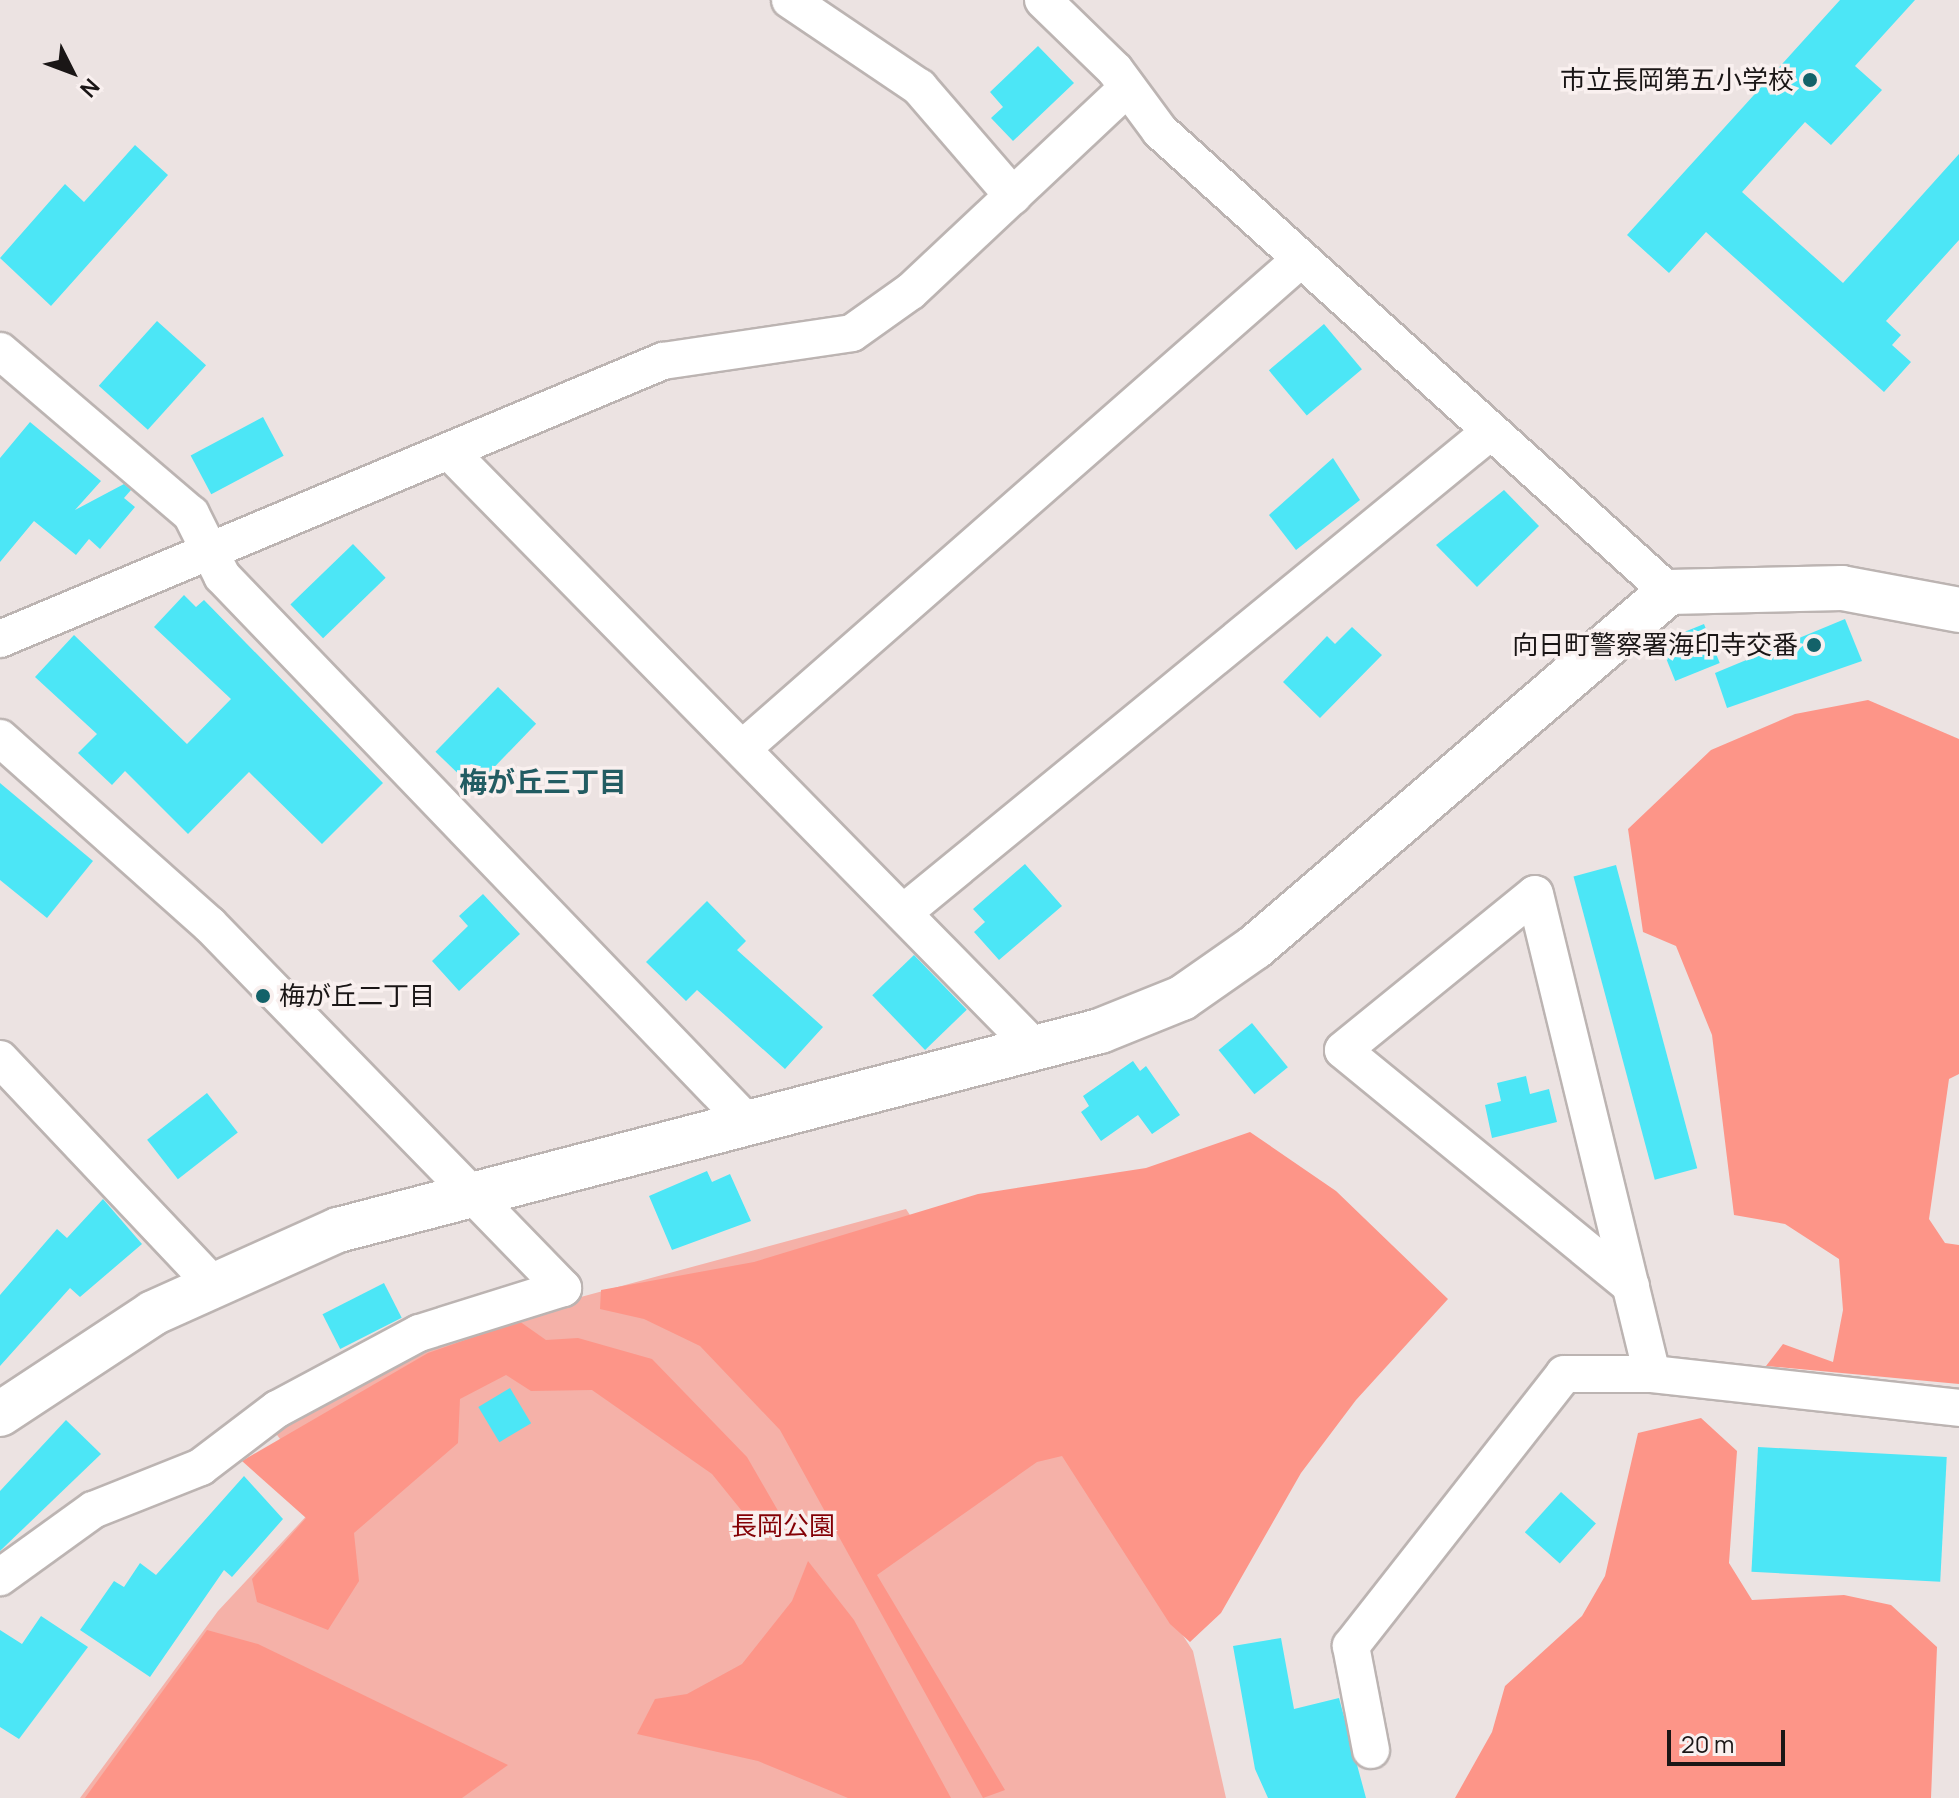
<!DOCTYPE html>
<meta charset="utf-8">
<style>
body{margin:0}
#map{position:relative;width:1959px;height:1798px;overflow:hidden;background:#ece3e2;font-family:Manrope,"Noto Sans JP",sans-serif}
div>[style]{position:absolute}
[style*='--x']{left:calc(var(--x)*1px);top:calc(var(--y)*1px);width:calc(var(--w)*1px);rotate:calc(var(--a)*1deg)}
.green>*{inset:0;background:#f5b1a8}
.forest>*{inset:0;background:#fd9588}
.building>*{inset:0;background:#4ce6f6;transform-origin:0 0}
.roads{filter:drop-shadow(2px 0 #bcb4b2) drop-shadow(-2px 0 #bcb4b2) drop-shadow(0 2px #bcb4b2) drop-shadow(0 -2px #bcb4b2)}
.street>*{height:36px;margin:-18px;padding:0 18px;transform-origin:18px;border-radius:18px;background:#fff}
.secondary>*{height:44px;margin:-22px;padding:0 22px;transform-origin:22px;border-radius:22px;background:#fff}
.dots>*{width:22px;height:22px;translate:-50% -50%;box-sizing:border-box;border:4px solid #f9f0ef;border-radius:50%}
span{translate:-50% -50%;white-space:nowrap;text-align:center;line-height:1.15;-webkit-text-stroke:7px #f9f0ef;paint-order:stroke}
.poi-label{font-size:26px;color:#1a1616}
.right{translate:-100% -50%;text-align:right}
.left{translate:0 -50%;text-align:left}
.park-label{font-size:26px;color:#840005}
.neighbourhood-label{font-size:28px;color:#225c62;font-weight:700}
.north{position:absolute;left:32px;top:32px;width:80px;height:80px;-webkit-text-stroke:6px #f9f0ef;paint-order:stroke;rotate:132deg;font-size:22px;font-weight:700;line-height:32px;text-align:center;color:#1a1616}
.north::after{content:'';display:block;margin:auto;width:28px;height:36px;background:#1a1616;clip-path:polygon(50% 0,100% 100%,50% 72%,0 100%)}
.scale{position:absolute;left:1667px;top:1730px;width:118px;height:36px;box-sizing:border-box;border:4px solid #1a1616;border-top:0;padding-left:10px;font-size:24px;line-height:28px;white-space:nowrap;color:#1a1616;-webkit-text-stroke:6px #f9f0ef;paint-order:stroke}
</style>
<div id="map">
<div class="green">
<i style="clip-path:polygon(906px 1209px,1193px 1651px,1226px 1798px,80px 1798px,218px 1611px,324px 1497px,274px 1431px,417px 1351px,518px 1314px)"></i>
</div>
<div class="forest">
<i style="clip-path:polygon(1868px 700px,1959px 739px,1959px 1074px,1949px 1079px,1929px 1219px,1945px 1243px,1959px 1245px,1959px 1384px,1766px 1366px,1783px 1344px,1833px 1362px,1843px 1310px,1839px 1259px,1785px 1224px,1734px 1215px,1712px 1035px,1676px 946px,1643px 932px,1628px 829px,1711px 750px,1795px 714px)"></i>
<i style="clip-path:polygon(1250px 1132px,1336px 1191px,1448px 1299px,1356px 1400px,1301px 1473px,1221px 1613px,1190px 1642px,1170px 1624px,1062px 1456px,1037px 1462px,877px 1575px,1005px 1790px,983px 1798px,780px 1430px,700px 1346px,644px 1319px,600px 1309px,601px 1290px,754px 1262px,978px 1194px,1146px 1168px)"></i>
<i style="clip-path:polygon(519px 1321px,546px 1340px,578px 1338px,652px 1359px,747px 1457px,792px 1535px,776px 1537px,754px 1526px,712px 1474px,592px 1390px,531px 1391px,506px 1375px,460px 1399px,458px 1443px,354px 1533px,359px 1581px,328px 1630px,257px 1602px,252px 1579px,306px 1518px,242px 1461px,428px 1353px)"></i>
<i style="clip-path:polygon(1701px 1418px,1737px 1451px,1729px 1563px,1752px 1600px,1844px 1595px,1891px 1605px,1937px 1647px,1931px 1798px,1455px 1798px,1492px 1732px,1505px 1686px,1582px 1616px,1605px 1576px,1638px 1433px)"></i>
<i style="clip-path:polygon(808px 1561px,854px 1620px,951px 1798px,848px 1798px,758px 1761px,637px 1734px,655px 1699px,687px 1694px,742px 1664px,792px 1601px)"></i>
<i style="clip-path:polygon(207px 1630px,258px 1644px,508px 1765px,462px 1798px,85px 1798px)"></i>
</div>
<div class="building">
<i style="clip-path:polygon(1840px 0,1915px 0,1855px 66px,1882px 90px,1831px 145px,1805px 122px,1742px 192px,1843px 283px,1959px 154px,1959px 240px,1886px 321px,1901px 335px,1892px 345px,1911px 362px,1884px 392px,1706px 232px,1669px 273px,1627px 235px)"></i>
<i style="clip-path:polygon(1038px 46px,1074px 83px,1013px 141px,991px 118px,1003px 107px,990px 92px)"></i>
<i style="clip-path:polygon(135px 145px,168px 175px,51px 306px,0 258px,65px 184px,84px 202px)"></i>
<i style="left:157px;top:321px;width:66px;height:87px;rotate:42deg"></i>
<i style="left:1324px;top:324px;width:59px;height:72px;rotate:50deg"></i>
<i style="left:263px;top:417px;width:44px;height:82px;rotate:62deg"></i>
<i style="clip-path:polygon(30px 422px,101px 481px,75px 510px,124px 484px,131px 490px,124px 498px,135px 507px,100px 549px,89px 539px,76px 555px,34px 521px,0 562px,0 458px)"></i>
<i style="clip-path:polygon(1333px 458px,1360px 500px,1296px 550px,1269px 515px)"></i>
<i style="clip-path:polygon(1504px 490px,1539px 526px,1477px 587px,1436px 545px)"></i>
<i style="left:353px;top:544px;width:47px;height:87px;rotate:46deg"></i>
<i style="clip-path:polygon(184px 595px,196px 607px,204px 600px,383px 783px,322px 844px,249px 772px,188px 834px,125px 771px,112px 785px,78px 753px,97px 734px,35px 677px,74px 635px,187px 744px,231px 699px,154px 627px)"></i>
<i style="clip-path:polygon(1845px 619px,1862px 661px,1727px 708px,1715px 673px)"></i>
<i style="left:1704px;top:624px;width:42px;height:48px;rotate:68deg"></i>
<i style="clip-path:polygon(1352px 627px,1382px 655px,1320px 718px,1283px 682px,1327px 636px,1335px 644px)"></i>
<i style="left:498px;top:687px;width:53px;height:90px;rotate:44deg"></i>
<i style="clip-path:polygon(0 783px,93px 861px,47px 918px,0 880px)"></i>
<i style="clip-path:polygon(1025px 864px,1062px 906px,999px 960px,974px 932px,985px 922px,973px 909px)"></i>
<i style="left:1616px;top:865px;width:314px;height:44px;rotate:75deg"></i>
<i style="clip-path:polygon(483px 894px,520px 934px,459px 991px,432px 961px,468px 926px,459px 916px)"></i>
<i style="clip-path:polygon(707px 901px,746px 941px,737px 950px,823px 1027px,785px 1069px,697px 990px,686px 1001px,646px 962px)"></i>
<i style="left:914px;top:955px;width:76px;height:58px;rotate:46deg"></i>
<i style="left:1252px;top:1023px;width:57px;height:43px;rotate:51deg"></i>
<i style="clip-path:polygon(1133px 1061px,1140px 1071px,1146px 1066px,1180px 1115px,1152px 1134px,1138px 1115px,1101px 1141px,1081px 1112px,1089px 1106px,1083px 1096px)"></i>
<i style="clip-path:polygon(1526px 1076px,1530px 1094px,1549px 1089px,1557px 1122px,1492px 1138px,1485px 1105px,1501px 1101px,1497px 1083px)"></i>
<i style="left:207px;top:1093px;width:50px;height:76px;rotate:52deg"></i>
<i style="clip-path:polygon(707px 1171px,712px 1182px,730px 1174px,751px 1221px,672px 1250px,649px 1196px)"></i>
<i style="clip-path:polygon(103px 1199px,142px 1244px,80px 1297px,70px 1288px,0 1366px,0 1295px,57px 1229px,67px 1238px)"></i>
<i style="left:384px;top:1283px;width:39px;height:69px;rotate:63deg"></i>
<i style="left:510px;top:1388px;width:41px;height:37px;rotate:59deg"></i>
<i style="clip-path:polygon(66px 1420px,101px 1454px,0 1551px,0 1491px)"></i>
<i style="left:1758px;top:1447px;width:189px;height:125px;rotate:3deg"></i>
<i style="clip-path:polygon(244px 1476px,283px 1519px,232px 1577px,224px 1570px,150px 1677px,80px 1630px,114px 1581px,124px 1587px,140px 1563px,156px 1575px)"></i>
<i style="left:1561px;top:1492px;width:47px;height:54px;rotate:42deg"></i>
<i style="clip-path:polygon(41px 1616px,88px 1647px,19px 1739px,0 1727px,0 1630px,22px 1644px)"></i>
<i style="clip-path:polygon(1281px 1638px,1294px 1709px,1339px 1698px,1366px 1798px,1268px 1798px,1255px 1769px,1233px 1646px)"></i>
</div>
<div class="roads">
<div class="street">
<i style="--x:790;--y:0;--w:156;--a:34"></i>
<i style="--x:919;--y:87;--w:144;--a:49.2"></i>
<i style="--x:1043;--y:0;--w:100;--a:44.2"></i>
<i style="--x:1115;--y:70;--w:76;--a:53.6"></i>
<i style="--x:1160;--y:131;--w:687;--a:42.17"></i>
<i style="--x:0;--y:351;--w:251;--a:40.5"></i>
<i style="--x:191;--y:514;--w:69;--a:63.4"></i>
<i style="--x:222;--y:576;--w:756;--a:46.13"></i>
<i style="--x:449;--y:451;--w:837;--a:45.53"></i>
<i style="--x:0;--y:639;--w:719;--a:-22.75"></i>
<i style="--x:663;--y:361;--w:191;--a:-8.4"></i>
<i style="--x:852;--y:333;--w:72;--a:-35.4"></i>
<i style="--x:911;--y:291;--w:296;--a:-43.2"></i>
<i style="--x:0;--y:738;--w:280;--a:41.7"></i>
<i style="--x:209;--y:924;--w:508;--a:45.8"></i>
<i style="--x:563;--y:1288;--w:151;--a:162.6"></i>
<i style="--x:419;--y:1333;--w:161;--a:151.8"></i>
<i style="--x:277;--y:1409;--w:96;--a:142.7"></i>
<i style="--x:201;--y:1467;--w:116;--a:158.3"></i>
<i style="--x:93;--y:1510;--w:115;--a:144.2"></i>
<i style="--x:742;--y:749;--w:743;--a:-41.24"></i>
<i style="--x:903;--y:913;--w:760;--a:-39.34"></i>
<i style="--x:0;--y:1059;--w:308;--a:46.6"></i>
<i style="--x:1631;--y:1286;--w:372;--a:-140.7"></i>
<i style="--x:1343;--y:1050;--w:247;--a:-39.1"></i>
<i style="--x:1535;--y:894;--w:494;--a:76.3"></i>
<i style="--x:1371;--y:1750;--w:106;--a:-100.9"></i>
<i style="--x:1351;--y:1646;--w:345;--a:-51.9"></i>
<i style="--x:1564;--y:1374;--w:88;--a:0"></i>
<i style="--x:1652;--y:1374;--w:309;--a:6.3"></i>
</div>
<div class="secondary">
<i style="--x:0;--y:1414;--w:183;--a:-33.4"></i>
<i style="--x:153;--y:1313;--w:203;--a:-24.2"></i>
<i style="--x:338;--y:1230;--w:788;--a:-14.64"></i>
<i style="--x:1100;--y:1031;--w:88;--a:-21.9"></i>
<i style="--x:1182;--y:998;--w:89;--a:-34.9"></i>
<i style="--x:1255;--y:947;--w:545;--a:-40.61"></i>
<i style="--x:1669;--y:592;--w:173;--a:-1.3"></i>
<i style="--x:1842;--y:588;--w:119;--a:10.6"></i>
</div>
</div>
<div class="dots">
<i style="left:1810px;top:80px;background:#136269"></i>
<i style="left:1814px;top:645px;background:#136269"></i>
<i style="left:263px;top:996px;background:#136269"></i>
</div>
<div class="poi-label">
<span class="right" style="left:1794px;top:80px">市立長岡第五小学校</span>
<span class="right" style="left:1798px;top:645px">向日町警察署海印寺交番</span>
<span class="left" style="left:279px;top:996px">梅が丘二丁目</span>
</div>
<div class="park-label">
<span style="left:783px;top:1526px">長岡公園</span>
</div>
<div class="neighbourhood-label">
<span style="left:543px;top:781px">梅が丘三丁目</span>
</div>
<div class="north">N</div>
<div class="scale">20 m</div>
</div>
